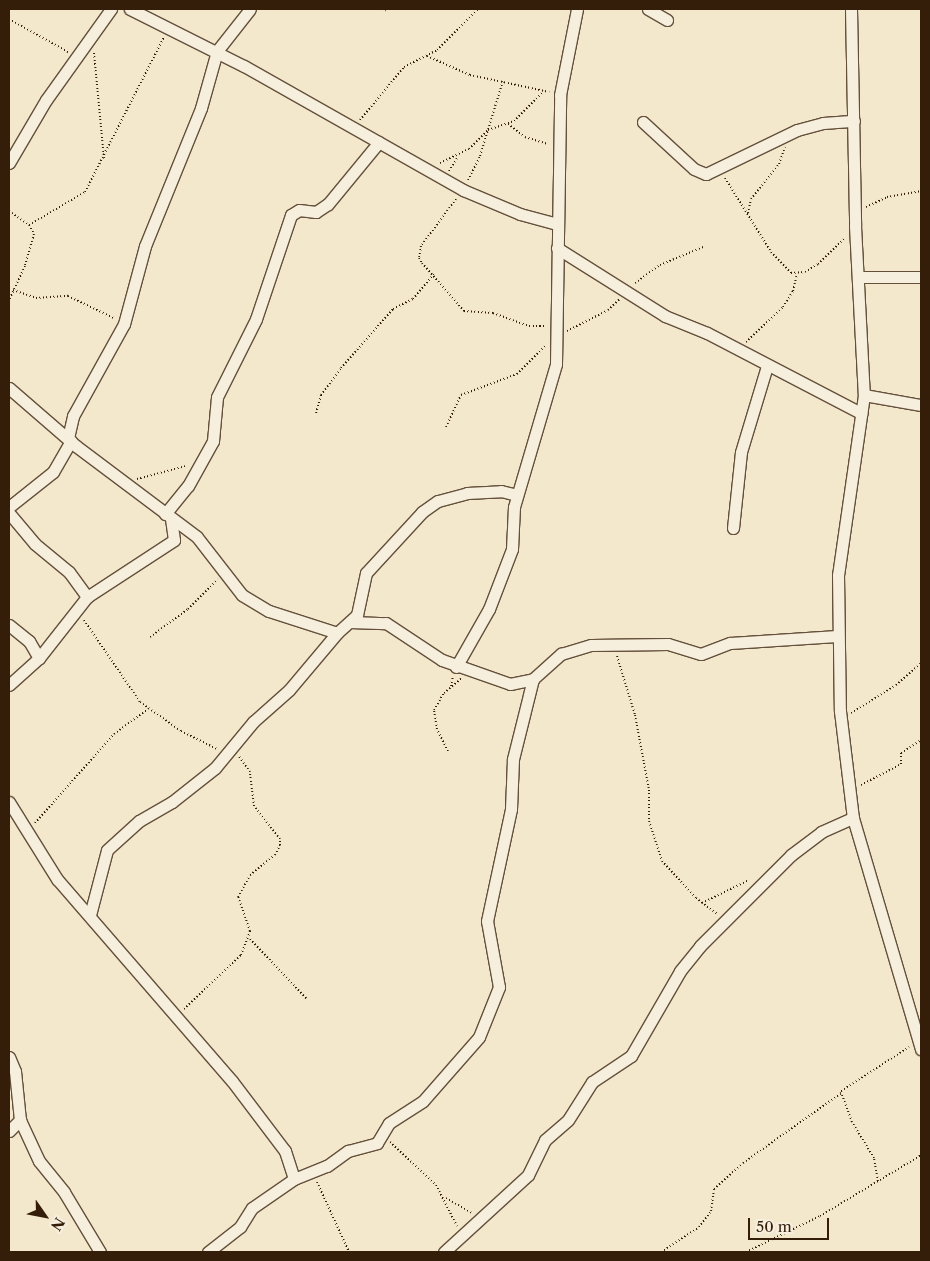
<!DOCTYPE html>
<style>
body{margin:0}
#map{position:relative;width:930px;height:1261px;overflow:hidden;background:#f3e7cc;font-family:"Libre Caslon Text",serif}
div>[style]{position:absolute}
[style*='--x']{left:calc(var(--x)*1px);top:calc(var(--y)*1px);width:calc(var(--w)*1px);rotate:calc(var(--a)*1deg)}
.path>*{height:2px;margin-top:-1px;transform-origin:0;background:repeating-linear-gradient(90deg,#341e0a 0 1px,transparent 0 3.5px)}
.roads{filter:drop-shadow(1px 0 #64503a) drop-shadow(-1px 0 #64503a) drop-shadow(0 1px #64503a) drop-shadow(0 -1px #64503a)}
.minor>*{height:11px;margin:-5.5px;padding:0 5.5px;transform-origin:5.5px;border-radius:5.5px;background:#f7efde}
span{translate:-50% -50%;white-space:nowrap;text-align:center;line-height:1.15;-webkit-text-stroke:4px #f7efde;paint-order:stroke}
.frame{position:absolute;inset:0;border:10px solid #341e0a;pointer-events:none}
.north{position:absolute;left:20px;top:1191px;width:50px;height:50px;-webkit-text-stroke:4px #f7efde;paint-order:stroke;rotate:123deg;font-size:14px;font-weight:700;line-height:20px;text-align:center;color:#341e0a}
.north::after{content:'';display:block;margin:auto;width:18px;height:22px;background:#341e0a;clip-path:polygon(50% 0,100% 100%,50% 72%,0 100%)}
.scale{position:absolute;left:748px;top:1218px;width:81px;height:22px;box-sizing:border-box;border:2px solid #341e0a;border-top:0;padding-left:6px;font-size:15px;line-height:18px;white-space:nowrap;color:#341e0a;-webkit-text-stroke:4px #f7efde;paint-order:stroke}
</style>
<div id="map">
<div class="path">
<i style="--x:382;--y:9;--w:4;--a:34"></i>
<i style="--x:9;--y:19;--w:68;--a:29.2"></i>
<i style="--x:94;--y:53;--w:106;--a:84.6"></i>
<i style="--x:427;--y:56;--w:47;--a:23.8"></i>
<i style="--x:470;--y:75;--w:81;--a:12.1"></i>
<i style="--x:360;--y:120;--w:69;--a:-50.3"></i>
<i style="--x:404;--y:67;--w:37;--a:-27"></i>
<i style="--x:437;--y:50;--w:58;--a:-45"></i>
<i style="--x:508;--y:124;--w:21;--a:37"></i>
<i style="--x:525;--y:137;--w:24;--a:17"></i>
<i style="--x:440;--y:163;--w:32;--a:-26"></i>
<i style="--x:469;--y:149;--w:27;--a:-45"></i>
<i style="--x:488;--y:130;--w:28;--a:-19"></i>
<i style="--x:514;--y:121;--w:42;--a:-45"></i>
<i style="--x:449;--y:171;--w:15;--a:-58"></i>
<i style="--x:725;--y:178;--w:87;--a:58.1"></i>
<i style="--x:771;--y:252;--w:29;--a:46"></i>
<i style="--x:791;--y:273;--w:14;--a:-4"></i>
<i style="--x:805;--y:272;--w:15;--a:-32"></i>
<i style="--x:818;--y:264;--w:36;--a:-44"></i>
<i style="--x:468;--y:180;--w:27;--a:-63"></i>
<i style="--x:480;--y:156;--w:78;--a:-73"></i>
<i style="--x:456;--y:199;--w:59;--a:126.7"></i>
<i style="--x:421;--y:246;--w:12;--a:99"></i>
<i style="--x:419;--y:258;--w:6;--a:59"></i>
<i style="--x:422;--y:263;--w:64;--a:48.8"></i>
<i style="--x:464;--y:311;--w:29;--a:4"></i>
<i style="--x:493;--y:313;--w:38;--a:20"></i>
<i style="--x:529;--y:326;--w:16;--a:0"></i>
<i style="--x:866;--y:207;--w:23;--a:-25"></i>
<i style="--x:887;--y:197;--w:35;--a:-10"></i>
<i style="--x:9;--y:211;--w:24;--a:35"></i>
<i style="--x:29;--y:225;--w:10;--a:61"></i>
<i style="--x:34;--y:234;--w:33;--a:106"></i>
<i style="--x:25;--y:266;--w:38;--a:115"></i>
<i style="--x:748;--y:213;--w:14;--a:-78"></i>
<i style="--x:751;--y:199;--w:45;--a:-51.3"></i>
<i style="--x:779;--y:164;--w:18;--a:-71"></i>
<i style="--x:29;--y:225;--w:65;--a:-30.5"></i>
<i style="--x:85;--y:192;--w:174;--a:-63"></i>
<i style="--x:635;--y:283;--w:31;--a:-36"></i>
<i style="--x:660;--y:265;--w:47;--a:-22.7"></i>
<i style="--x:13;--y:290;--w:24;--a:19"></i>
<i style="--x:36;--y:298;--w:32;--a:-4"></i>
<i style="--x:68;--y:296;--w:51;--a:25.6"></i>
<i style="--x:567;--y:331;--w:46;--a:-27.1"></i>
<i style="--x:608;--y:310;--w:16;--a:-43"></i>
<i style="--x:746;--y:342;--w:51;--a:-43.4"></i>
<i style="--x:783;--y:307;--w:19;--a:-58"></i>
<i style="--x:793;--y:291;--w:17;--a:-77"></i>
<i style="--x:316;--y:413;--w:19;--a:-74"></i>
<i style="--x:321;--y:395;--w:34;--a:-53"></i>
<i style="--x:341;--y:368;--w:79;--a:-48.6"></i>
<i style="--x:393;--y:309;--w:22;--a:-27"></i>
<i style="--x:413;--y:299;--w:33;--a:-50"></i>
<i style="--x:446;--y:427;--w:35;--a:-65"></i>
<i style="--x:461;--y:395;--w:60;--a:-20.6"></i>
<i style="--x:517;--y:374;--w:40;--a:-45"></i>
<i style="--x:137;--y:479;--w:51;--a:-14.9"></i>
<i style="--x:84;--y:620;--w:99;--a:55.7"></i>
<i style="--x:140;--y:702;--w:50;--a:35.3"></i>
<i style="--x:181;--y:731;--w:40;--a:26.6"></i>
<i style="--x:150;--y:637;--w:47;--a:-36.4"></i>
<i style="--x:188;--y:609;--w:42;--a:-45"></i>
<i style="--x:617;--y:656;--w:62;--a:73"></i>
<i style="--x:635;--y:715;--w:76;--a:79.4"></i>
<i style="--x:649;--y:790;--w:31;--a:90"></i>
<i style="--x:649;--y:821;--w:42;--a:72"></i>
<i style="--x:662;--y:861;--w:50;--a:47.4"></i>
<i style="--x:696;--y:898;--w:26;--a:37"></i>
<i style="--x:451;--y:686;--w:10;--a:-79"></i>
<i style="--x:851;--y:713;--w:53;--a:-31.9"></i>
<i style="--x:896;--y:685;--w:33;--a:-41"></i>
<i style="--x:448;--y:751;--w:25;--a:-117"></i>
<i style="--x:437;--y:729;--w:19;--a:-99"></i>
<i style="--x:434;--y:710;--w:20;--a:-60"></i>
<i style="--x:444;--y:693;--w:23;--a:-40"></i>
<i style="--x:861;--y:785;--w:45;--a:-27.7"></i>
<i style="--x:901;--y:764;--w:11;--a:-90"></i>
<i style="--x:901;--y:753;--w:24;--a:-33"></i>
<i style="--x:35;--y:823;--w:119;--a:-48.4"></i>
<i style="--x:114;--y:734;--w:42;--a:-36.3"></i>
<i style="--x:702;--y:903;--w:52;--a:-26.1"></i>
<i style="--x:250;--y:939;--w:83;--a:46.5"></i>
<i style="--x:184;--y:1009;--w:79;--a:-43.5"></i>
<i style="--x:241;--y:955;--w:26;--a:-69"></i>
<i style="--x:250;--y:931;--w:36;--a:-109"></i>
<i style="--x:238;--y:897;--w:25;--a:-61"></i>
<i style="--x:250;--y:875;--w:32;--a:-39"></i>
<i style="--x:275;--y:855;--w:11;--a:-63"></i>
<i style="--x:280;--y:845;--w:6;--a:-90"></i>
<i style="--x:280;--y:839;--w:42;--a:-128.2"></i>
<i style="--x:254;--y:806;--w:34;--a:-97"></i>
<i style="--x:250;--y:772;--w:19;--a:-125"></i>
<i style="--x:390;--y:1142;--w:63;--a:43.1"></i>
<i style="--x:436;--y:1185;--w:46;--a:62.9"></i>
<i style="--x:878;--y:1181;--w:23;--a:-100"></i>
<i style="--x:874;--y:1158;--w:42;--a:-121.4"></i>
<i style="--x:852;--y:1122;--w:33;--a:-110"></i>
<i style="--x:841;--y:1091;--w:81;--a:-32.9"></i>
<i style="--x:317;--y:1182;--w:77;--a:65.4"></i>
<i style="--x:446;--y:1198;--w:30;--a:30"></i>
<i style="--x:661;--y:1252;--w:45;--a:-33.3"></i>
<i style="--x:699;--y:1227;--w:20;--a:-53"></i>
<i style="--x:711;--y:1211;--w:22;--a:-82"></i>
<i style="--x:714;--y:1189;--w:39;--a:-42"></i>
<i style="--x:743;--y:1163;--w:120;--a:-35.5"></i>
<i style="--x:746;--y:1252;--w:82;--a:-25.9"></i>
<i style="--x:820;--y:1216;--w:118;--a:-31.1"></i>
</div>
<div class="roads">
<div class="minor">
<i style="--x:130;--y:9;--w:127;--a:26.6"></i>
<i style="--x:244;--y:66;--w:252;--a:29.5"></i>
<i style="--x:463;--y:190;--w:62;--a:22.8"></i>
<i style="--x:520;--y:214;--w:38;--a:15"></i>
<i style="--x:648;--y:9;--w:22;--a:30"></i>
<i style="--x:851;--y:9;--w:217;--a:88.9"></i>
<i style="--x:855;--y:226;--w:169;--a:87"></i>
<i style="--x:864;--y:395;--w:182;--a:98.2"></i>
<i style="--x:838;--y:575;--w:136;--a:89.2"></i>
<i style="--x:840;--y:711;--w:108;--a:83.1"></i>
<i style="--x:853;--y:818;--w:241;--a:73.6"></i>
<i style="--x:643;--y:122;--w:69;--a:42.7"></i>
<i style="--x:694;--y:169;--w:13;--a:23"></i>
<i style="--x:706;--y:174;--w:101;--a:-25.8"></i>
<i style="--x:797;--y:130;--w:27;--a:-15"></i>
<i style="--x:823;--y:123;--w:31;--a:-4"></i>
<i style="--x:9;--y:163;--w:73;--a:-59.6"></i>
<i style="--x:46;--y:100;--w:112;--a:-54.5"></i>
<i style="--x:557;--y:248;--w:128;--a:32.2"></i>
<i style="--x:665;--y:316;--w:45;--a:22"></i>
<i style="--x:707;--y:333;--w:174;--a:27.5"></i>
<i style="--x:859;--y:277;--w:62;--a:0"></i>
<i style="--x:9;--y:388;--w:89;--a:40.9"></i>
<i style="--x:76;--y:446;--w:151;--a:36.9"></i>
<i style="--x:197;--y:537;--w:73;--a:52.2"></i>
<i style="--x:242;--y:595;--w:31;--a:31"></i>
<i style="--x:269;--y:611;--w:71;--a:17.9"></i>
<i style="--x:864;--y:395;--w:58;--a:10"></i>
<i style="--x:68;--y:438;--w:23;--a:-77"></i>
<i style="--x:73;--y:416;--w:105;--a:-61"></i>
<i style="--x:124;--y:324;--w:81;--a:-74.9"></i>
<i style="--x:145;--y:246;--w:149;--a:-67.9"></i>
<i style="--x:201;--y:108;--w:59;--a:-74.3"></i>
<i style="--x:217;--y:51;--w:53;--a:-51.8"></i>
<i style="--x:9;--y:507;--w:56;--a:-38.5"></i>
<i style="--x:53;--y:472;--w:36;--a:-60"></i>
<i style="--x:9;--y:513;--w:40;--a:50"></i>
<i style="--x:35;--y:544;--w:44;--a:39.5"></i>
<i style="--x:69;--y:572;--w:31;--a:54"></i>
<i style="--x:165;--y:514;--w:36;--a:-51"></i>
<i style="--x:188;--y:486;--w:51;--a:-60.9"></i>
<i style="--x:213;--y:441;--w:44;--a:-84.8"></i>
<i style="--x:217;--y:397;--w:87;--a:-63.4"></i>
<i style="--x:256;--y:319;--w:110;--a:-71.4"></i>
<i style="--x:291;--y:215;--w:9;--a:-32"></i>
<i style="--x:299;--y:210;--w:17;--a:7"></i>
<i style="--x:316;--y:212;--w:14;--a:-34"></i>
<i style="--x:328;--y:204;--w:80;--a:-50.6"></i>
<i style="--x:733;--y:528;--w:76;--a:-84"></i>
<i style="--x:741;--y:452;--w:90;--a:-73.2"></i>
<i style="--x:350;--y:622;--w:36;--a:2"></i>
<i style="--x:386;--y:623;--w:67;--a:33.5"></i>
<i style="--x:442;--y:660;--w:72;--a:19.4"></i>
<i style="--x:510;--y:684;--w:24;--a:-12"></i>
<i style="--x:533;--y:679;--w:38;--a:-42"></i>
<i style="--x:561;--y:654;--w:31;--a:-17"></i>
<i style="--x:591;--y:645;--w:77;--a:-0.7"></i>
<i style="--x:668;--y:644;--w:34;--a:17"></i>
<i style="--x:701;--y:654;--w:31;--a:-21"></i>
<i style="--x:730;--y:643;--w:107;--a:-3.7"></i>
<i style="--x:9;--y:625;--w:26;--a:39"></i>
<i style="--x:29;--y:641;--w:20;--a:60"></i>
<i style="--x:456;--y:667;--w:67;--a:-60.4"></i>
<i style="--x:489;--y:609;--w:64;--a:-69"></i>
<i style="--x:512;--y:549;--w:42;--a:-87.3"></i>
<i style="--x:514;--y:507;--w:149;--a:-73.6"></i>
<i style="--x:556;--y:364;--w:269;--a:-89.1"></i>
<i style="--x:560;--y:95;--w:88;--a:-78.8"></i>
<i style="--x:9;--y:685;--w:40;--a:-42"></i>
<i style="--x:39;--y:658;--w:78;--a:-51.8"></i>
<i style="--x:87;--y:597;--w:104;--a:-33.2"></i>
<i style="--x:174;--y:540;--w:21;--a:-98"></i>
<i style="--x:9;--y:802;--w:91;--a:58.1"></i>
<i style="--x:57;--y:879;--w:267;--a:49.1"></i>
<i style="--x:232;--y:1081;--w:88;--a:52.9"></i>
<i style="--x:285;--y:1151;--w:29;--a:72"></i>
<i style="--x:90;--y:915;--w:67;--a:-75.3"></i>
<i style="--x:107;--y:850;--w:43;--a:-42.2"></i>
<i style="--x:139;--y:821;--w:38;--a:-30"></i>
<i style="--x:172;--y:802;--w:55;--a:-38.3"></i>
<i style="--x:215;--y:768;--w:60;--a:-50.4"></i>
<i style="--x:253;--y:722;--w:48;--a:-41.6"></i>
<i style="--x:289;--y:690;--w:75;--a:-49.9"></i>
<i style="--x:337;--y:633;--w:27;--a:-42"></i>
<i style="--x:357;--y:615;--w:43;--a:-77.9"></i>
<i style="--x:366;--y:573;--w:83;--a:-47.4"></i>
<i style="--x:422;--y:512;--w:19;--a:-35"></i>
<i style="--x:438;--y:501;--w:30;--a:-15"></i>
<i style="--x:467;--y:493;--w:34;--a:-3"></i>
<i style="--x:501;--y:491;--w:16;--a:14"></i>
<i style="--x:9;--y:1057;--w:15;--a:67"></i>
<i style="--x:15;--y:1071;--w:49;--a:84.2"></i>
<i style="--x:20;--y:1120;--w:45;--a:65.1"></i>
<i style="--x:39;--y:1161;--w:40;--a:51"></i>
<i style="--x:64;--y:1192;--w:70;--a:59"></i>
<i style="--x:9;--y:1131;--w:16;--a:-45"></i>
<i style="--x:208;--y:1252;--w:41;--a:-38"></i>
<i style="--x:240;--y:1227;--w:22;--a:-58"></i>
<i style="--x:252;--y:1208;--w:51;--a:-34.6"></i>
<i style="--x:294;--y:1179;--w:35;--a:-22"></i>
<i style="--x:327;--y:1166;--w:26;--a:-36"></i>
<i style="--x:348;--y:1151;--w:30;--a:-15"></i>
<i style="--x:377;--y:1143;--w:23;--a:-59"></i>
<i style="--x:389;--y:1123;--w:40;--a:-32.9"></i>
<i style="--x:423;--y:1101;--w:85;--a:-48.8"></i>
<i style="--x:479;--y:1037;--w:54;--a:-68.2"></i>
<i style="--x:499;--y:987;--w:67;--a:-100.3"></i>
<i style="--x:487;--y:921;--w:115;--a:-77.9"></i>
<i style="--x:511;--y:809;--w:50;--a:-87.7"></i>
<i style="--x:513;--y:759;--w:82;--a:-76"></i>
<i style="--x:444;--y:1252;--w:114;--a:-42.5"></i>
<i style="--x:528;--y:1175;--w:39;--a:-64"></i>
<i style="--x:545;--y:1140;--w:30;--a:-41"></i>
<i style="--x:568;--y:1120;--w:45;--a:-57.7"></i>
<i style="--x:592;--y:1082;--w:47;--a:-33.7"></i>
<i style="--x:631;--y:1056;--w:98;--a:-60"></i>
<i style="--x:680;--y:971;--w:32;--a:-51"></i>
<i style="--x:700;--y:946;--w:129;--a:-45"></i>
<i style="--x:791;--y:855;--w:38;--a:-37"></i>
<i style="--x:821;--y:832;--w:35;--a:-24"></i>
</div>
</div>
<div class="frame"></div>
<div class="north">N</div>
<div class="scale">50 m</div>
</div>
